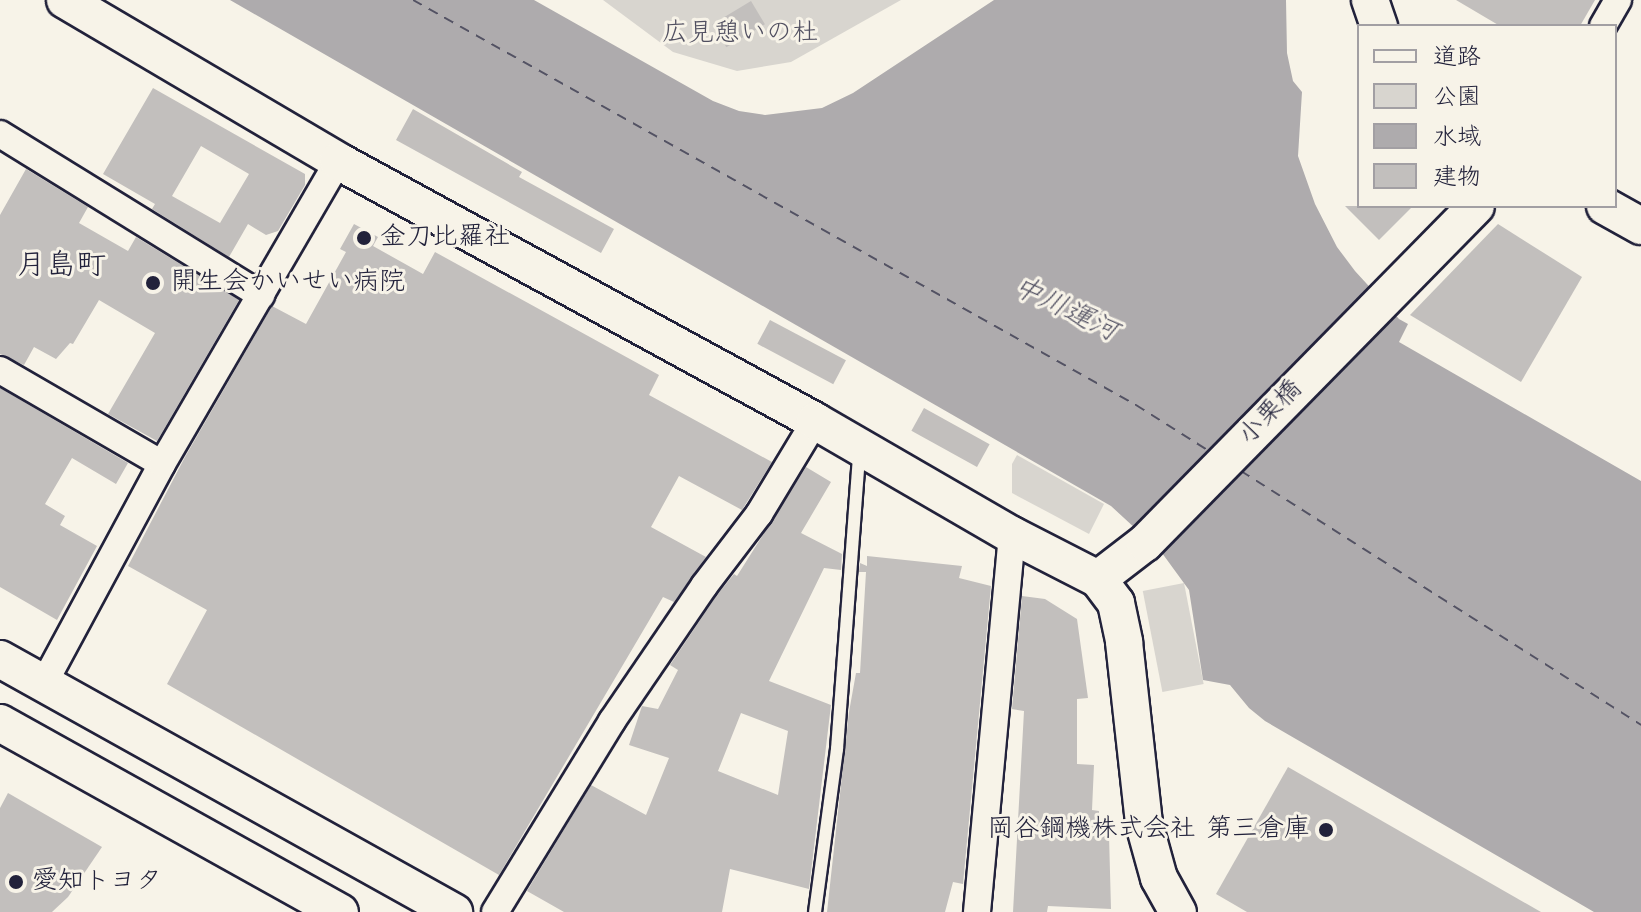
<!DOCTYPE html>
<meta charset="utf-8">
<style>
body{margin:0}
#map{position:relative;width:1641px;height:912px;overflow:hidden;background:#f7f3e8;font-family:Kalam,"Klee One",sans-serif}
div>[style]{position:absolute}
[style*='--x']{left:calc(var(--x)*1px);top:calc(var(--y)*1px);width:calc(var(--w)*1px);rotate:calc(var(--a)*1deg)}
.green>*{inset:0;background:#d8d5cf;transform-origin:0 0}
.water>*{inset:0;background:#aeabad}
.ferry>*{height:2px;margin-top:-1px;transform-origin:0;background:repeating-linear-gradient(90deg,#535263 0 10px,transparent 0 18px)}
.building>*{inset:0;background:#c2bfbd;transform-origin:0 0}
.roads{filter:drop-shadow(2px 0 #22223b) drop-shadow(-2px 0 #22223b) drop-shadow(0 2px #22223b) drop-shadow(0 -2px #22223b)}
.lane>*{height:12px;margin:-6px;padding:0 6px;transform-origin:6px;border-radius:6px;background:#f7f3e8}
.street>*{height:26px;margin:-13px;padding:0 13px;transform-origin:13px;border-radius:13px;background:#f7f3e8}
.secondary>*{height:36px;margin:-18px;padding:0 18px;transform-origin:18px;border-radius:18px;background:#f7f3e8}
.dots>*{width:22px;height:22px;translate:-50% -50%;box-sizing:border-box;border:4px solid #f7f3e8;border-radius:50%}
span{translate:-50% -50%;white-space:nowrap;text-align:center;line-height:1.15;-webkit-text-stroke:6px #f7f3e8;paint-order:stroke}
.park-label{font-size:26px;color:#504f60}
.poi-label{font-size:26px;color:#22223b}
.left{translate:0 -50%;text-align:left}
.right{translate:-100% -50%;text-align:right}
.street-label{font-size:26px;color:#22223b}
.water-label{font-size:28px;color:#535263;font-style:italic}
.quarter-label{font-size:30px;color:#22223b}
.legend{position:absolute;left:1357px;top:24px;width:260px;height:184px;box-sizing:border-box;background:#f7f3e8;border:2px solid #a29fa3;margin:0;padding:10px 14px;list-style:none;font-size:24px;color:#22223b}
.legend li{display:flex;align-items:center;gap:16px;height:40px}
.legend b{width:40px;border:2px solid #a29fa3}
</style>
<div id="map">
<div class="green">
<i style="clip-path:polygon(603px 0,901px 0,791px 62px,737px 71px,673px 52px)"></i>
<i style="clip-path:polygon(1017px 455px,1104px 504px,1089px 534px,1012px 493px,1012px 464px)"></i>
<i style="left:1184px;top:583px;width:103px;height:42px;rotate:79deg"></i>
</div>
<div class="water">
<i style="clip-path:polygon(230px 0,534px 0,713px 101px,739px 111px,765px 115px,822px 108px,853px 93px,994px 0,1286px 0,1287px 53px,1293px 81px,1302px 92px,1298px 156px,1315px 204px,1337px 247px,1355px 271px,1399px 319px,1408px 324px,1399px 342px,1641px 481px,1641px 912px,1594px 912px,1265px 721px,1249px 708px,1230px 685px,1203px 680px,1189px 590px,1162px 553px,1111px 506px)"></i>
</div>
<div class="ferry">
<i style="--x:413;--y:0;--w:829;--a:29.26"></i>
<i style="--x:1136;--y:405;--w:86;--a:32.2"></i>
<i style="--x:1241;--y:471;--w:474;--a:32.4"></i>
</div>
<div class="building">
<i style="clip-path:polygon(1456px 0,1595px 0,1580px 26px,1500px 26px)"></i>
<i style="left:751px;top:1px;width:27px;height:45px;rotate:59deg"></i>
<i style="clip-path:polygon(evenodd,153px 88px,305px 174px,305px 185px,278px 231px,266px 235px,248px 224px,229px 257px,152px 209px,155px 204px,103px 174px,153px 88px,201px 146px,249px 174px,220px 223px,172px 196px,201px 146px)"></i>
<i style="clip-path:polygon(413px 109px,522px 172px,519px 177px,614px 229px,601px 253px,396px 140px)"></i>
<i style="clip-path:polygon(26px 169px,88px 207px,79px 223px,128px 251px,136px 237px,239px 300px,157px 441px,108px 414px,155px 333px,99px 300px,73px 344px,70px 343px,56px 359px,34px 347px,24px 365px,0 354px,0 215px)"></i>
<i style="clip-path:polygon(1345px 206px,1413px 206px,1379px 240px)"></i>
<i style="clip-path:polygon(354px 224px,378px 237px,373px 246px,423px 274px,435px 252px,659px 375px,649px 395px,772px 462px,742px 510px,679px 476px,651px 527px,706px 557px,674px 602px,663px 597px,499px 875px,167px 684px,207px 610px,128px 566px,185px 457px,272px 306px,306px 324px,346px 252px,340px 249px)"></i>
<i style="clip-path:polygon(1498px 224px,1582px 277px,1521px 382px,1410px 315px)"></i>
<i style="left:770px;top:320px;width:86px;height:27px;rotate:28deg"></i>
<i style="clip-path:polygon(0 388px,128px 463px,116px 484px,72px 458px,45px 504px,65px 516px,60px 525px,97px 546px,57px 620px,0 587px)"></i>
<i style="left:924px;top:408px;width:75px;height:26px;rotate:29deg"></i>
<i style="clip-path:polygon(evenodd,806px 467px,831px 482px,801px 533px,842px 554px,841px 570px,824px 568px,769px 681px,831px 705px,809px 889px,730px 869px,722px 912px,564px 912px,527px 891px,591px 785px,646px 815px,669px 758px,629px 745px,642px 706px,658px 709px,678px 670px,670px 665px,717px 595px,734px 574px,737px 576px,806px 467px,741px 713px,788px 731px,778px 795px,718px 771px,741px 713px)"></i>
<i style="clip-path:polygon(867px 556px,962px 566px,959px 578px,991px 586px,963px 884px,953px 882px,945px 912px,827px 912px,849px 712px,856px 673px,860px 673px,866px 572px,859px 572px,860px 563px,867px 566px)"></i>
<i style="clip-path:polygon(1022px 596px,1045px 599px,1077px 619px,1088px 698px,1077px 699px,1077px 764px,1094px 765px,1092px 810px,1099px 811px,1099px 835px,1109px 835px,1111px 909px,1048px 906px,1047px 912px,1013px 912px,1024px 711px,1012px 709px)"></i>
<i style="clip-path:polygon(1288px 767px,1541px 912px,1247px 912px,1216px 894px)"></i>
<i style="clip-path:polygon(8px 793px,102px 847px,68px 897px,52px 912px,0 912px,0 808px)"></i>
</div>
<div class="roads">
<div class="lane">
<i style="--x:815;--y:912;--w:164;--a:-82.3"></i>
<i style="--x:837;--y:749;--w:296;--a:-85.7"></i>
</div>
<div class="street">
<i style="--x:1603;--y:26;--w:30;--a:-60"></i>
<i style="--x:0;--y:134;--w:307;--a:31.7"></i>
<i style="--x:0;--y:370;--w:187;--a:30.1"></i>
<i style="--x:43;--y:685;--w:251;--a:-61.7"></i>
<i style="--x:162;--y:464;--w:350;--a:-59.8"></i>
<i style="--x:495;--y:912;--w:224;--a:-58.5"></i>
<i style="--x:612;--y:721;--w:163;--a:-55.7"></i>
<i style="--x:704;--y:586;--w:91;--a:-52.6"></i>
<i style="--x:759;--y:514;--w:109;--a:-58.9"></i>
<i style="--x:977;--y:912;--w:379;--a:-84.7"></i>
</div>
<div class="secondary">
<i style="--x:65;--y:0;--w:317;--a:30.5"></i>
<i style="--x:338;--y:161;--w:543;--a:28.59"></i>
<i style="--x:815;--y:421;--w:228;--a:30.1"></i>
<i style="--x:1012;--y:535;--w:97;--a:27.1"></i>
<i style="--x:1098;--y:579;--w:30;--a:53"></i>
<i style="--x:1116;--y:603;--w:40;--a:78"></i>
<i style="--x:1124;--y:642;--w:183;--a:83.7"></i>
<i style="--x:1144;--y:824;--w:56;--a:74.5"></i>
<i style="--x:1159;--y:878;--w:39;--a:61"></i>
<i style="--x:1370;--y:0;--w:28;--a:71"></i>
<i style="--x:1605;--y:206;--w:41;--a:29.1"></i>
<i style="--x:1098;--y:579;--w:59;--a:-37.5"></i>
<i style="--x:1145;--y:543;--w:472;--a:-45.5"></i>
<i style="--x:0;--y:659;--w:520;--a:29.13"></i>
<i style="--x:0;--y:723;--w:389;--a:29.1"></i>
</div>
</div>
<div class="dots">
<i style="left:364px;top:238px;background:#22223b"></i>
<i style="left:153px;top:283px;background:#22223b"></i>
<i style="left:1326px;top:830px;background:#22223b"></i>
<i style="left:16px;top:882px;background:#22223b"></i>
</div>
<div class="park-label">
<span style="left:740px;top:34px">広見憩いの杜</span>
</div>
<div class="poi-label">
<span class="left" style="left:380px;top:238px">金刀比羅社</span>
<span class="left" style="left:171px;top:283px">開生会かいせい病院</span>
<span class="right" style="left:1310px;top:830px">岡谷鋼機株式会社 第三倉庫</span>
<span class="left" style="left:32px;top:882px">愛知トヨタ</span>
</div>
<div class="street-label">
<span style="left:1271px;top:413px;rotate:-46deg">小栗橋</span>
</div>
<div class="water-label">
<span style="left:1065px;top:310px;rotate:26deg">中川運河</span>
</div>
<div class="quarter-label">
<span style="left:61px;top:266px">月島町</span>
</div>
<ul class="legend">
<li><b style="height:10px;background:#f7f3e8"></b>道路</li>
<li><b style="height:22px;background:#d8d5cf"></b>公園</li>
<li><b style="height:22px;background:#aeabad"></b>水域</li>
<li><b style="height:22px;background:#c2bfbd"></b>建物</li>
</ul>
</div>
